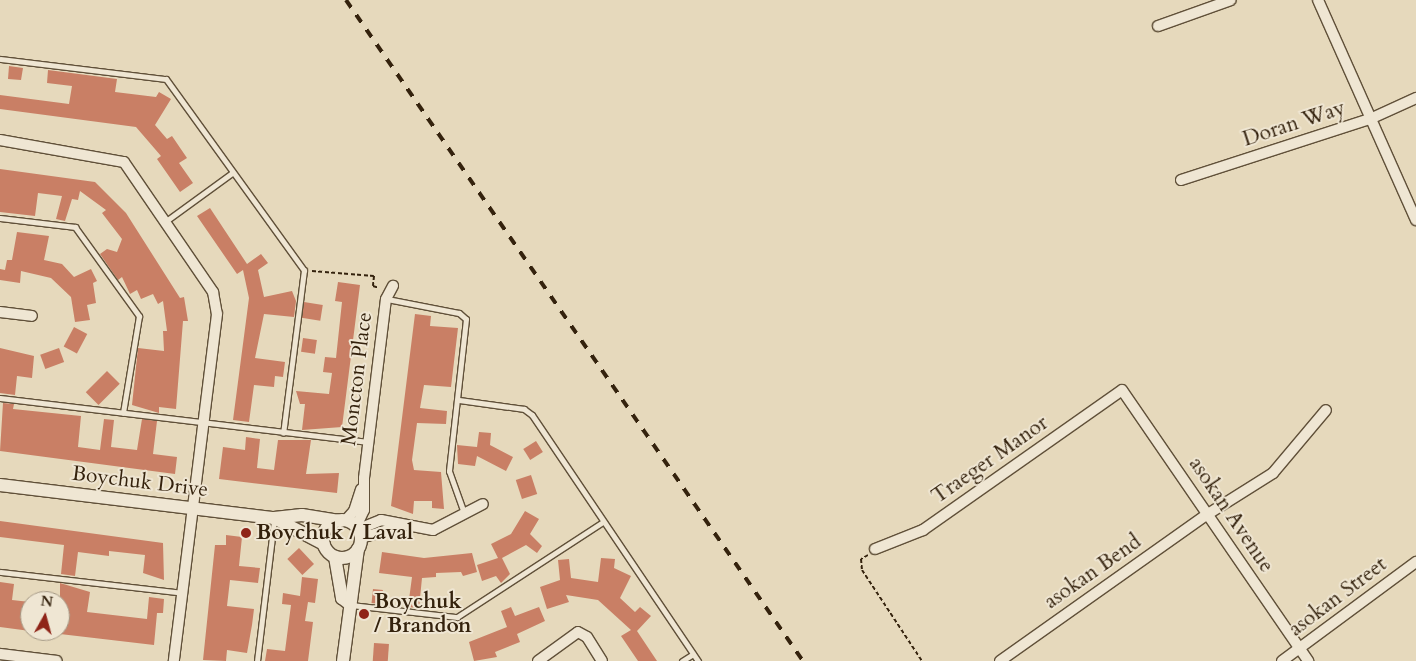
<!DOCTYPE html>
<style>
body{margin:0}
#map{position:relative;width:1416px;height:661px;overflow:hidden;background:#e6d9bc;font-family:Cardo,serif}
div>[style]{position:absolute}
[style*='--x']{left:calc(var(--x)*1px);top:calc(var(--y)*1px);width:calc(var(--w)*1px);rotate:calc(var(--a)*1deg)}
.building>*{inset:0;background:#c97f65;transform-origin:0 0}
.path>*{height:2px;margin-top:-1px;transform-origin:0;background:repeating-linear-gradient(90deg,#34220d 0 4px,transparent 0 6.5px)}
.roads{filter:drop-shadow(1px 0 #605039) drop-shadow(-1px 0 #605039) drop-shadow(0 1px #605039) drop-shadow(0 -1px #605039)}
.service>*{height:5px;margin:-2.5px;padding:0 2.5px;transform-origin:2.5px;border-radius:2.5px;background:#efe6d3}
.minor>*{height:10px;margin:-5px;padding:0 5px;transform-origin:5px;border-radius:5px;background:#efe6d3}
.tertiary>*{height:12px;margin:-6px;padding:0 6px;transform-origin:6px;border-radius:6px;background:#efe6d3}
.tertiary>.ring{margin:-6px;padding:0;box-sizing:content-box;background:none;border:12px solid #efe6d3;border-radius:50%}
.rail>*{height:4px;margin-top:-2px;transform-origin:0;background:repeating-linear-gradient(90deg,#34220d 0 9px,transparent 0 18px)}
.dots>*{width:14px;height:14px;translate:-50% -50%;box-sizing:border-box;border:2px solid #efe6d3;border-radius:50%}
span{translate:-50% -50%;white-space:nowrap;text-align:center;line-height:1.15;-webkit-text-stroke:4px #efe6d3;paint-order:stroke}
.street-label{font-size:21px;color:#34220d}
.poi-label{font-size:21px;color:#34220d;font-weight:700}
.left{translate:0 -50%;text-align:left}
.north{position:absolute;left:20px;top:591px;width:50px;height:50px;box-sizing:border-box;background:#efe6d3;border:1px solid #a49884;border-radius:50%;rotate:7deg;font-size:14px;font-weight:700;line-height:20px;text-align:center;color:#34220d}
.north::after{content:'';display:block;margin:auto;width:18px;height:22px;background:#8f2418;clip-path:polygon(50% 0,100% 100%,50% 72%,0 100%)}
</style>
<div id="map">
<div class="building">
<i style="clip-path:polygon(9px 66px,23px 68px,21px 80px,8px 79px)"></i>
<i style="clip-path:polygon(48px 70px,117px 79px,115px 92px,156px 97px,159px 92px,171px 99px,155px 125px,167px 139px,172px 136px,187px 158px,179px 163px,193px 183px,180px 192px,157px 159px,161px 156px,136px 127px,0 109px,0 95px,69px 104px,72px 86px,47px 83px)"></i>
<i style="clip-path:polygon(0 169px,95px 182px,126px 213px,180px 298px,184px 297px,188px 321px,183px 321px,176px 409px,159px 407px,159px 413px,132px 405px,138px 348px,164px 351px,163px 331px,167px 331px,163px 301px,158px 304px,153px 294px,141px 299px,137px 290px,130px 294px,122px 277px,118px 280px,100px 254px,107px 249px,117px 252px,122px 239px,102px 213px,106px 210px,80px 191px,78px 200px,72px 199px,65px 221px,56px 219px,62px 196px,38px 193px,35px 216px,0 212px)"></i>
<i style="clip-path:polygon(210px 208px,247px 264px,261px 254px,268px 263px,258px 270px,264px 297px,292px 291px,296px 301px,294px 317px,264px 314px,255px 358px,285px 362px,283px 377px,275px 376px,274px 387px,254px 385px,249px 422px,233px 420px,249px 298px,243px 270px,237px 274px,197px 216px)"></i>
<i style="clip-path:polygon(17px 232px,49px 236px,44px 260px,62px 264px,74px 277px,91px 269px,97px 281px,93px 283px,96px 303px,87px 305px,90px 320px,75px 322px,71px 297px,51px 278px,21px 271px,20px 283px,0 280px,0 269px,5px 270px,7px 260px,12px 260px)"></i>
<i style="clip-path:polygon(338px 282px,360px 285px,342px 427px,302px 430px,305px 404px,300px 404px,296px 391px,329px 394px,332px 373px,323px 372px,325px 357px,336px 358px,342px 302px,335px 301px)"></i>
<i style="left:304px;top:302px;width:19px;height:16px;rotate:9deg"></i>
<i style="clip-path:polygon(415px 314px,431px 316px,430px 326px,458px 328px,451px 387px,424px 385px,420px 408px,447px 411px,446px 424px,417px 423px,412px 460px,414px 470px,441px 472px,444px 509px,432px 508px,432px 501px,414px 501px,413px 514px,391px 506px)"></i>
<i style="left:74px;top:327px;width:15px;height:22px;rotate:28deg"></i>
<i style="left:303px;top:338px;width:14px;height:14px;rotate:8deg"></i>
<i style="clip-path:polygon(0 348px,34px 356px,32px 378px,17px 376px,15px 395px,0 393px)"></i>
<i style="left:59px;top:348px;width:15px;height:20px;rotate:70deg"></i>
<i style="left:107px;top:371px;width:18px;height:30px;rotate:45deg"></i>
<i style="clip-path:polygon(3px 403px,14px 404px,13px 409px,81px 416px,78px 447px,100px 450px,104px 419px,114px 420px,111px 447px,137px 450px,142px 419px,157px 421px,153px 454px,177px 457px,175px 474px,0 451px)"></i>
<i style="clip-path:polygon(479px 432px,491px 433px,490px 445px,513px 457px,506px 471px,477px 456px,475px 466px,458px 464px,457px 445px,477px 447px)"></i>
<i style="clip-path:polygon(246px 437px,260px 439px,257px 468px,274px 470px,278px 440px,311px 440px,306px 474px,339px 473px,337px 493px,219px 479px,223px 447px,245px 450px)"></i>
<i style="left:536px;top:441px;width:13px;height:15px;rotate:58deg"></i>
<i style="left:531px;top:475px;width:20px;height:16px;rotate:72deg"></i>
<i style="clip-path:polygon(525px 511px,539px 519px,530px 534px,542px 546px,537px 553px,526px 545px,502px 558px,510px 574px,501px 583px,496px 576px,482px 581px,477px 565px,498px 558px,491px 544px,511px 534px)"></i>
<i style="clip-path:polygon(0 521px,163px 543px,164px 580px,143px 573px,145px 555px,109px 551px,109px 556px,78px 552px,75px 576px,61px 574px,64px 545px,0 537px)"></i>
<i style="clip-path:polygon(226px 535px,242px 537px,239px 566px,260px 568px,258px 583px,230px 580px,227px 606px,254px 609px,252px 625px,247px 653px,227px 650px,226px 661px,203px 660px,215px 545px,226px 545px)"></i>
<i style="left:299px;top:548px;width:22px;height:16px;rotate:47deg"></i>
<i style="clip-path:polygon(382px 552px,424px 558px,472px 553px,477px 572px,463px 576px,461px 572px,436px 573px,436px 577px,422px 578px,419px 608px,408px 607px,412px 577px,379px 573px)"></i>
<i style="clip-path:polygon(601px 558px,615px 559px,614px 568px,631px 576px,620px 598px,635px 612px,640px 607px,651px 616px,637px 631px,657px 661px,638px 661px,621px 636px,631px 630px,598px 600px,566px 595px,569px 602px,547px 609px,540px 587px,560px 580px,558px 560px,569px 559px,571px 578px,598px 582px)"></i>
<i style="clip-path:polygon(302px 577px,318px 579px,315px 603px,308px 602px,305px 621px,313px 622px,308px 661px,265px 661px,267px 649px,285px 651px,291px 605px,282px 604px,283px 593px,300px 596px)"></i>
<i style="clip-path:polygon(0 582px,14px 584px,12px 600px,30px 602px,30px 631px,0 627px)"></i>
<i style="clip-path:polygon(60px 583px,90px 592px,87px 612px,147px 619px,149px 597px,164px 599px,163px 613px,157px 613px,154px 645px,60px 634px)"></i>
<i style="left:373px;top:589px;width:10px;height:14px;rotate:6deg"></i>
<i style="clip-path:polygon(511px 607px,515px 616px,539px 607px,545px 621px,517px 634px,520px 642px,495px 652px,497px 657px,474px 661px,469px 642px,507px 627px,501px 611px)"></i>
<i style="left:374px;top:643px;width:15px;height:18px;rotate:4deg"></i>
</div>
<div class="path">
<i style="--x:312;--y:271;--w:62;--a:4.6"></i>
<i style="--x:374;--y:276;--w:10;--a:96"></i>
<i style="--x:373;--y:286;--w:6;--a:18"></i>
<i style="--x:868;--y:555;--w:8;--a:150"></i>
<i style="--x:861;--y:559;--w:11;--a:85"></i>
<i style="--x:862;--y:570;--w:109;--a:56.6"></i>
</div>
<div class="roads">
<div class="service">
<i style="--x:0;--y:59;--w:167;--a:6.9"></i>
<i style="--x:166;--y:79;--w:236;--a:54.2"></i>
<i style="--x:304;--y:270;--w:164;--a:97.3"></i>
<i style="--x:0;--y:218;--w:76;--a:6.8"></i>
<i style="--x:75;--y:227;--w:110;--a:54.3"></i>
<i style="--x:139;--y:316;--w:98;--a:99.4"></i>
<i style="--x:166;--y:221;--w:82;--a:-36"></i>
<i style="--x:387;--y:299;--w:73;--a:11"></i>
<i style="--x:459;--y:313;--w:9;--a:41"></i>
<i style="--x:466;--y:319;--w:153;--a:96.4"></i>
<i style="--x:449;--y:471;--w:45;--a:70.3"></i>
<i style="--x:0;--y:398;--w:371;--a:6.8"></i>
<i style="--x:459;--y:400;--w:66;--a:7.9"></i>
<i style="--x:524;--y:409;--w:10;--a:37"></i>
<i style="--x:532;--y:415;--w:297;--a:56"></i>
<i style="--x:0;--y:572;--w:184;--a:6.5"></i>
<i style="--x:351;--y:605;--w:107;--a:6.5"></i>
<i style="--x:457;--y:617;--w:174;--a:-33.1"></i>
<i style="--x:257;--y:661;--w:142;--a:-83.1"></i>
<i style="--x:682;--y:661;--w:13;--a:-32"></i>
</div>
<div class="minor">
<i style="--x:1318;--y:0;--w:241;--a:66"></i>
<i style="--x:1158;--y:26;--w:77;--a:-19.6"></i>
<i style="--x:0;--y:140;--w:126;--a:10.1"></i>
<i style="--x:124;--y:162;--w:158;--a:55.6"></i>
<i style="--x:213;--y:292;--w:22;--a:80"></i>
<i style="--x:217;--y:314;--w:350;--a:97.1"></i>
<i style="--x:1181;--y:180;--w:199;--a:-17.9"></i>
<i style="--x:1370;--y:119;--w:51;--a:-24.5"></i>
<i style="--x:0;--y:312;--w:32;--a:7"></i>
<i style="--x:345;--y:521;--w:13;--a:-48"></i>
<i style="--x:354;--y:511;--w:23;--a:-72"></i>
<i style="--x:356;--y:527;--w:19;--a:-65"></i>
<i style="--x:364;--y:510;--w:32;--a:-90"></i>
<i style="--x:364;--y:478;--w:180;--a:-83"></i>
<i style="--x:386;--y:299;--w:15;--a:-62"></i>
<i style="--x:359;--y:529;--w:24;--a:-22"></i>
<i style="--x:381;--y:520;--w:53;--a:10.9"></i>
<i style="--x:433;--y:530;--w:56;--a:-27.5"></i>
<i style="--x:361;--y:538;--w:42;--a:-16.7"></i>
<i style="--x:875;--y:549;--w:52;--a:-21.6"></i>
<i style="--x:923;--y:530;--w:243;--a:-35.1"></i>
<i style="--x:1122;--y:390;--w:329;--a:55.5"></i>
<i style="--x:0;--y:654;--w:57;--a:7"></i>
<i style="--x:538;--y:661;--w:49;--a:-35.9"></i>
<i style="--x:578;--y:632;--w:10;--a:29"></i>
<i style="--x:587;--y:637;--w:28;--a:58"></i>
<i style="--x:1000;--y:661;--w:255;--a:-35.3"></i>
<i style="--x:1208;--y:514;--w:77;--a:-32.2"></i>
<i style="--x:1273;--y:473;--w:82;--a:-49.9"></i>
<i style="--x:1282;--y:661;--w:167;--a:-36.5"></i>
</div>
<div class="tertiary">
<i style="--x:0;--y:485;--w:276;--a:6.9"></i>
<i style="--x:274;--y:518;--w:28;--a:-6"></i>
<i style="--x:302;--y:515;--w:39;--a:9"></i>
<i style="--x:274;--y:518;--w:56;--a:27.5"></i>
<i class="ring" style="left:323px;top:520px;width:26px;height:26px"></i>
<i style="--x:335;--y:557;--w:42;--a:80.3"></i>
<i style="--x:342;--y:598;--w:11;--a:38"></i>
<i style="--x:343;--y:661;--w:113;--a:-82.4"></i>
</div>
</div>
<div class="rail">
<i style="--x:346;--y:0;--w:804;--a:55.34"></i>
</div>
<div class="dots">
<i style="left:246px;top:533px;background:#8f2418"></i>
<i style="left:364px;top:614px;background:#8f2418"></i>
</div>
<div class="street-label">
<span style="left:1294px;top:124px;rotate:-18deg">Doran Way</span>
<span style="left:357px;top:379px;rotate:-83deg">Moncton Place</span>
<span style="left:990px;top:460px;rotate:-35deg">Traeger Manor</span>
<span style="left:140px;top:482px;rotate:7deg">Boychuk Drive</span>
<span style="left:1231px;top:515px;rotate:56deg">asokan Avenue</span>
<span style="left:1093px;top:572px;rotate:-35deg">asokan Bend</span>
<span style="left:1338px;top:597px;rotate:-37deg">asokan Street</span>
</div>
<div class="poi-label">
<span class="left" style="left:256px;top:533px">Boychuk / Laval</span>
<span class="left" style="left:374px;top:614px">Boychuk<br>/ Brandon</span>
</div>
<div class="north">N</div>
</div>
